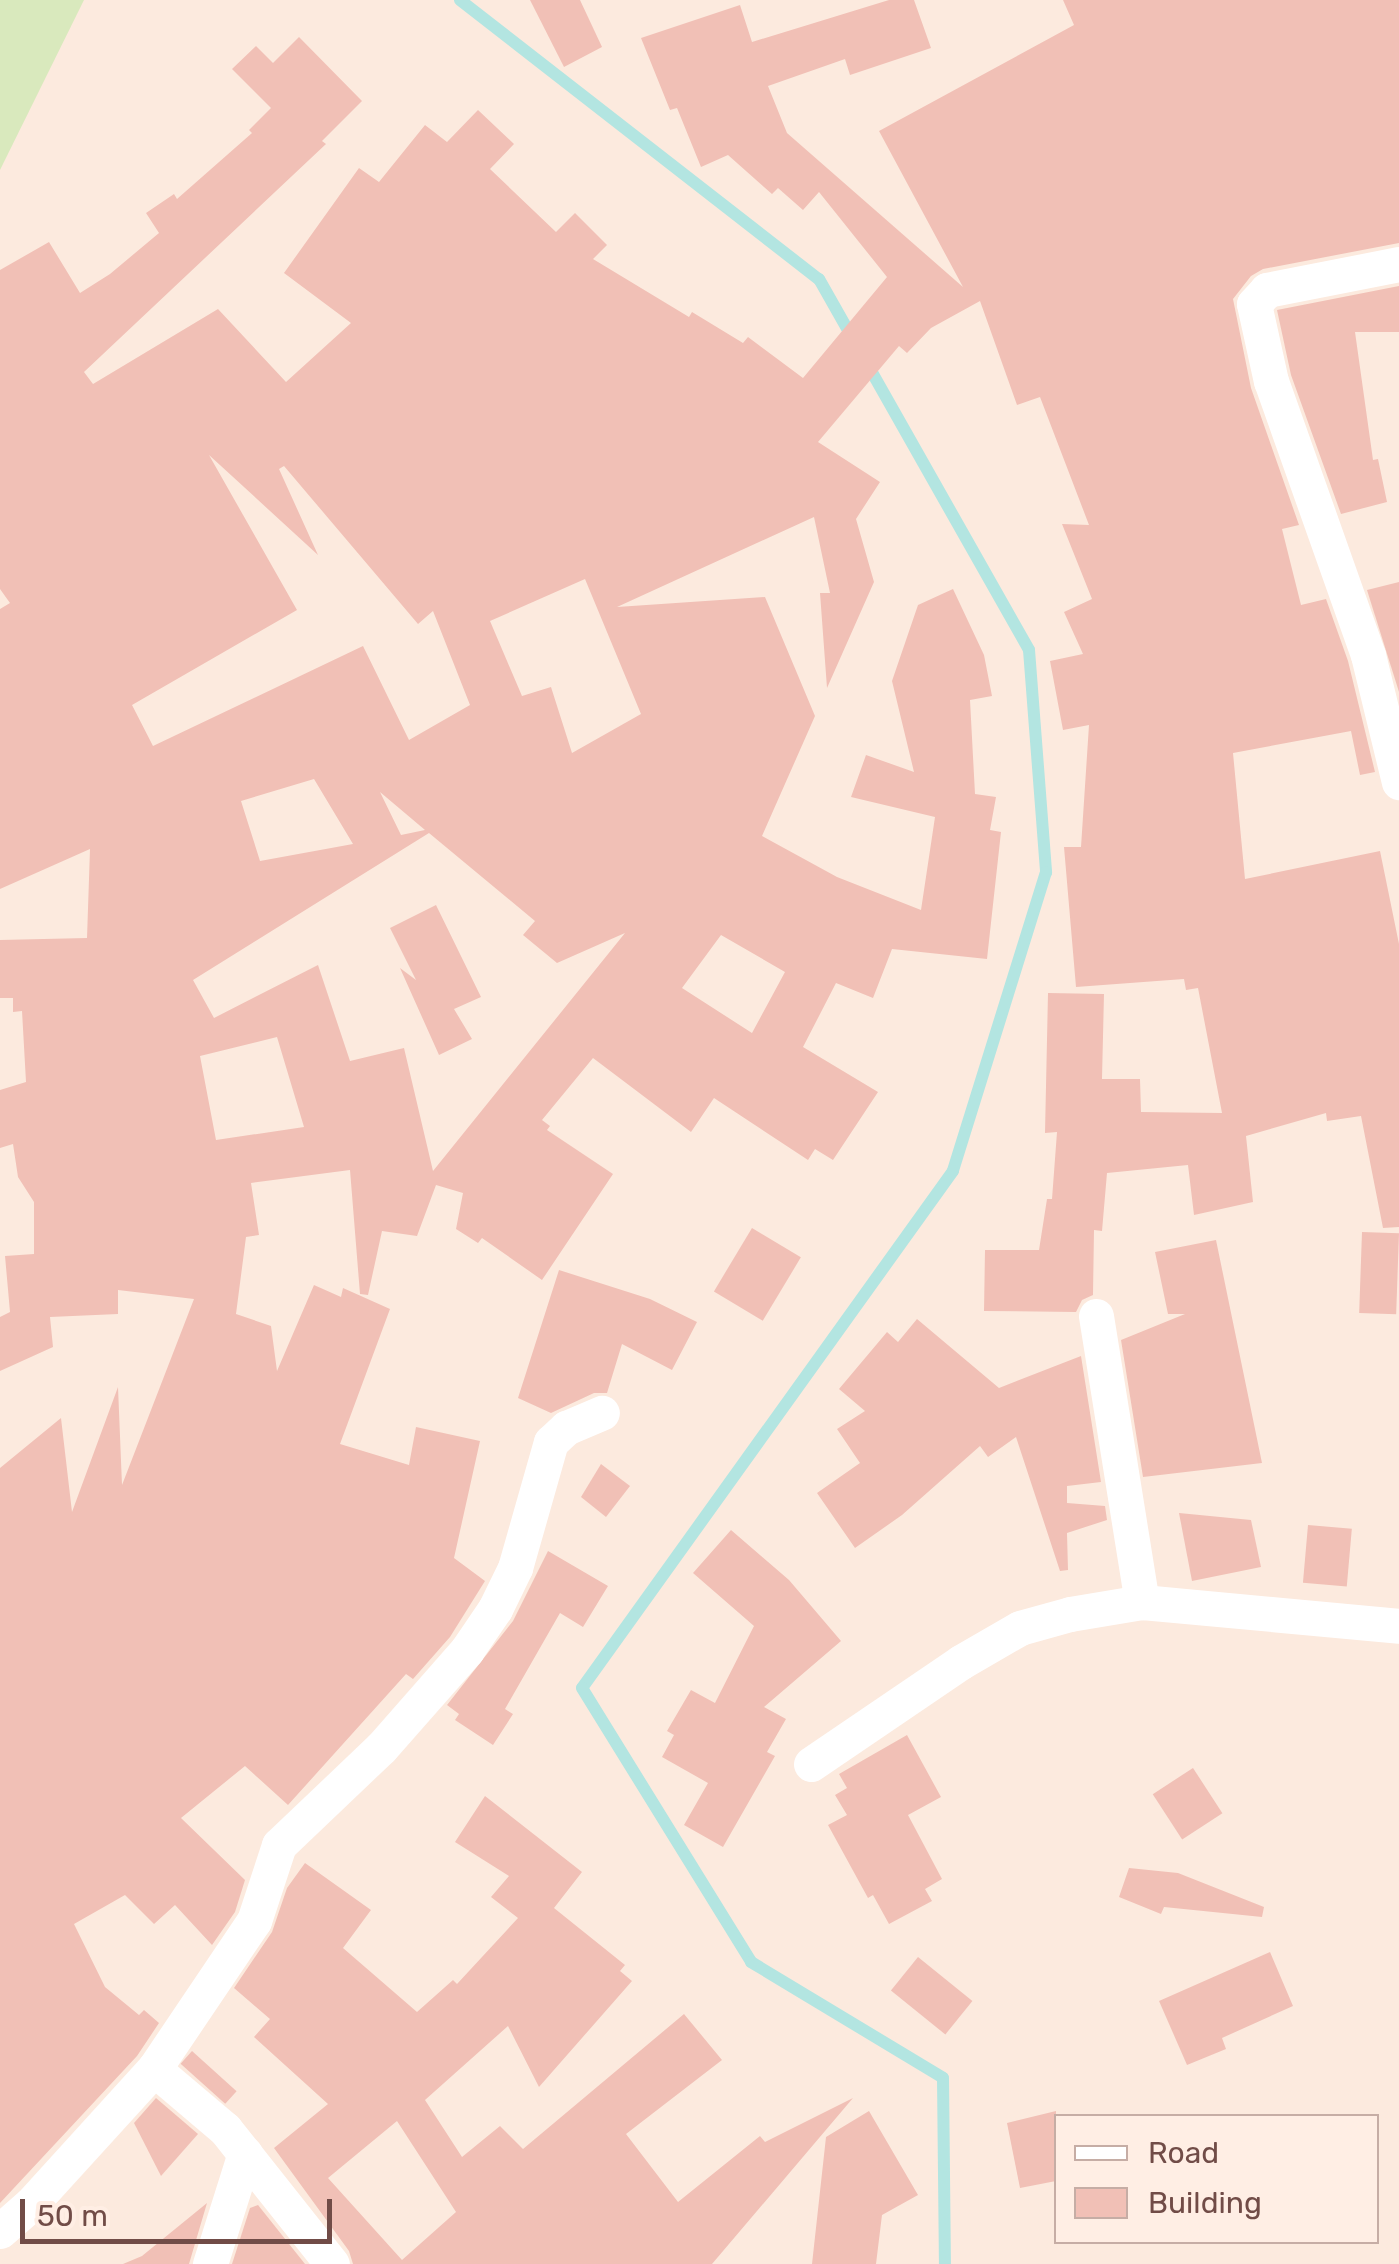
<!DOCTYPE html>
<style>
body{margin:0}
#map{position:relative;width:1399px;height:2264px;overflow:hidden;background:#fceade;font-family:Rubik,sans-serif}
div>[style]{position:absolute}
[style*='--x']{left:calc(var(--x)*1px);top:calc(var(--y)*1px);width:calc(var(--w)*1px);rotate:calc(var(--a)*1deg)}
.green>*{inset:0;background:#d9e9bd}
.stream>*{height:12px;margin:-6px;padding:0 6px;transform-origin:6px;border-radius:6px;background:#b3e5e1}
.building>*{inset:0;background:#f1c0b6;transform-origin:0 0}
.street>*{height:35px;margin:-17.5px;padding:0 17.5px;transform-origin:17.5px;border-radius:17.5px;background:#fff}
span{translate:-50% -50%;white-space:nowrap;text-align:center;line-height:1.15;-webkit-text-stroke:8px #ffeee4;paint-order:stroke}
.legend{position:absolute;left:1054px;top:2114px;width:325px;height:130px;box-sizing:border-box;background:#ffeee4;border:2px solid #c6ada5;margin:0;padding:12px 18px;list-style:none;font-size:30px;color:#714c47}
.legend li{display:flex;align-items:center;gap:20px;height:50px}
.legend b{width:50px;border:2px solid #c6ada5}
.scale{position:absolute;left:20px;top:2199px;width:312px;height:45px;box-sizing:border-box;border:5px solid #714c47;border-top:0;padding-left:12px;font-size:30px;line-height:35px;white-space:nowrap;color:#714c47;-webkit-text-stroke:8px #ffeee4;paint-order:stroke}
</style>
<div id="map">
<div class="green">
<i style="clip-path:polygon(0 0,84px 0,0 170px)"></i>
</div>
<div class="stream">
<i style="--x:460;--y:0;--w:455;--a:37.9"></i>
<i style="--x:819;--y:279;--w:69;--a:60.5"></i>
<i style="--x:865;--y:360;--w:333;--a:60.5"></i>
<i style="--x:1029;--y:650;--w:223;--a:85.6"></i>
<i style="--x:1046;--y:872;--w:313;--a:107.3"></i>
<i style="--x:953;--y:1171;--w:636;--a:125.66"></i>
<i style="--x:582;--y:1688;--w:322;--a:58.3"></i>
<i style="--x:751;--y:1962;--w:224;--a:31.1"></i>
<i style="--x:943;--y:2078;--w:186;--a:89.4"></i>
</div>
<div class="building">
<i style="clip-path:polygon(530px 0,580px 0,602px 47px,564px 67px)"></i>
<i style="clip-path:polygon(evenodd,889px 0,914px 0,931px 48px,850px 75px,845px 59px,768px 86px,787px 133px,963px 287px,879px 131px,1074px 25px,1063px 0,1399px 0,1399px 243px,1263px 269px,1251px 276px,1233px 299px,1251px 388px,1299px 525px,1282px 529px,1301px 605px,1326px 599px,1348px 661px,1375px 772px,1360px 775px,1351px 731px,1233px 753px,1245px 879px,1380px 851px,1399px 944px,1399px 1227px,1383px 1228px,1361px 1116px,1327px 1121px,1326px 1113px,1246px 1136px,1253px 1202px,1194px 1215px,1188px 1165px,1107px 1173px,1102px 1231px,1094px 1230px,1093px 1295px,1082px 1300px,1076px 1312px,984px 1311px,985px 1250px,1039px 1250px,1047px 1199px,1052px 1199px,1057px 1132px,1045px 1133px,1048px 993px,1104px 994px,1102px 1079px,1140px 1079px,1141px 1112px,1222px 1113px,1198px 988px,1186px 990px,1184px 979px,1076px 987px,1064px 847px,1081px 847px,1089px 725px,1063px 730px,1050px 661px,1083px 654px,1064px 612px,1092px 599px,1062px 524px,1089px 525px,1040px 397px,1017px 405px,980px 301px,931px 328px,907px 353px,899px 346px,818px 442px,880px 482px,856px 519px,874px 582px,827px 688px,820px 593px,830px 593px,814px 517px,617px 607px,765px 597px,815px 716px,762px 836px,837px 877px,921px 910px,935px 817px,851px 797px,866px 755px,914px 772px,892px 681px,918px 605px,953px 589px,984px 655px,992px 696px,970px 700px,975px 794px,996px 797px,990px 830px,1001px 832px,987px 959px,892px 949px,873px 998px,836px 983px,803px 1047px,878px 1092px,833px 1160px,815px 1149px,808px 1160px,714px 1098px,691px 1132px,593px 1058px,542px 1120px,550px 1126px,547px 1130px,613px 1174px,542px 1280px,482px 1238px,478px 1243px,456px 1229px,463px 1193px,436px 1185px,417px 1236px,382px 1231px,368px 1295px,360px 1294px,350px 1170px,251px 1183px,259px 1235px,246px 1237px,236px 1314px,271px 1326px,277px 1371px,314px 1285px,341px 1297px,343px 1288px,390px 1309px,340px 1444px,409px 1465px,416px 1427px,480px 1441px,454px 1558px,485px 1581px,450px 1637px,413px 1679px,406px 1674px,288px 1805px,245px 1766px,181px 1818px,245px 1880px,235px 1912px,212px 1945px,175px 1905px,154px 1924px,125px 1895px,74px 1924px,105px 1987px,139px 2015px,144px 2010px,159px 2023px,137px 2056px,0 2203px,0 1468px,61px 1418px,72px 1512px,118px 1387px,122px 1485px,194px 1299px,118px 1290px,118px 1314px,50px 1317px,53px 1347px,0 1371px,0 1317px,10px 1312px,5px 1256px,34px 1254px,34px 1202px,18px 1177px,13px 1144px,0 1148px,0 1090px,26px 1082px,22px 1011px,13px 1012px,13px 998px,0 998px,0 940px,87px 938px,90px 849px,0 889px,0 609px,10px 603px,0 589px,0 270px,49px 242px,80px 293px,110px 274px,159px 233px,146px 213px,174px 194px,177px 199px,252px 133px,249px 130px,271px 108px,232px 69px,256px 46px,273px 63px,299px 37px,362px 101px,322px 141px,326px 144px,84px 372px,93px 384px,218px 309px,286px 382px,351px 323px,284px 273px,359px 168px,379px 182px,425px 125px,447px 142px,478px 110px,514px 144px,490px 169px,556px 232px,575px 213px,607px 245px,593px 259px,689px 317px,692px 312px,743px 343px,748px 337px,803px 378px,887px 277px,819px 192px,803px 210px,778px 188px,772px 194px,728px 155px,701px 167px,677px 108px,670px 110px,641px 38px,740px 5px,752px 42px,889px 0,209px 455px,318px 555px,279px 469px,284px 466px,418px 624px,433px 611px,470px 705px,409px 740px,363px 646px,153px 746px,132px 705px,297px 610px,209px 455px,889px 0,585px 579px,641px 714px,572px 753px,551px 687px,522px 696px,490px 621px,585px 579px,889px 0,314px 779px,353px 844px,260px 861px,241px 801px,314px 779px,889px 0,380px 792px,425px 830px,401px 835px,380px 792px,889px 0,429px 833px,535px 921px,523px 935px,557px 963px,625px 933px,433px 1171px,404px 1048px,350px 1061px,318px 965px,214px 1018px,193px 980px,429px 833px,889px 0,721px 935px,785px 972px,752px 1033px,682px 988px,721px 935px,889px 0,277px 1037px,304px 1127px,216px 1140px,200px 1056px,277px 1037px)"></i>
<i style="clip-path:polygon(1399px 286px,1399px 332px,1355px 332px,1373px 460px,1378px 459px,1387px 502px,1341px 514px,1291px 375px,1277px 310px)"></i>
<i style="clip-path:polygon(1399px 582px,1399px 692px,1367px 590px)"></i>
<i style="clip-path:polygon(436px 905px,481px 997px,454px 1009px,472px 1039px,439px 1055px,400px 968px,416px 980px,390px 928px)"></i>
<i style="left:752px;top:1228px;width:57px;height:74px;rotate:31deg"></i>
<i style="left:1362px;top:1232px;width:37px;height:81px;rotate:2deg"></i>
<i style="clip-path:polygon(1216px 1240px,1262px 1463px,1143px 1477px,1121px 1340px,1185px 1314px,1168px 1314px,1155px 1252px)"></i>
<i style="clip-path:polygon(559px 1270px,650px 1299px,697px 1322px,672px 1370px,622px 1344px,607px 1393px,594px 1393px,551px 1413px,518px 1398px)"></i>
<i style="clip-path:polygon(917px 1319px,999px 1388px,1081px 1356px,1101px 1482px,1067px 1486px,1067px 1503px,1105px 1506px,1107px 1520px,1067px 1533px,1068px 1570px,1060px 1571px,1016px 1437px,988px 1457px,980px 1446px,902px 1515px,855px 1548px,817px 1493px,860px 1463px,837px 1429px,865px 1411px,839px 1389px,887px 1332px,898px 1342px)"></i>
<i style="clip-path:polygon(601px 1464px,630px 1486px,606px 1517px,581px 1497px)"></i>
<i style="clip-path:polygon(1179px 1513px,1251px 1520px,1261px 1567px,1192px 1581px)"></i>
<i style="left:1308px;top:1525px;width:44px;height:58px;rotate:5deg"></i>
<i style="clip-path:polygon(731px 1530px,789px 1580px,841px 1641px,764px 1707px,786px 1719px,767px 1752px,775px 1756px,723px 1847px,684px 1825px,708px 1783px,662px 1757px,674px 1735px,667px 1731px,691px 1690px,715px 1703px,754px 1626px,693px 1573px)"></i>
<i style="clip-path:polygon(548px 1551px,608px 1586px,583px 1627px,560px 1613px,505px 1709px,513px 1714px,493px 1745px,455px 1720px,459px 1714px,447px 1705px,513px 1621px)"></i>
<i style="clip-path:polygon(907px 1735px,941px 1797px,908px 1815px,942px 1879px,925px 1889px,932px 1901px,889px 1924px,873px 1895px,868px 1898px,828px 1825px,847px 1815px,835px 1795px,847px 1788px,839px 1774px)"></i>
<i style="left:1193px;top:1768px;width:54px;height:48px;rotate:57deg"></i>
<i style="clip-path:polygon(evenodd,485px 1796px,582px 1872px,554px 1908px,625px 1965px,620px 1971px,632px 1981px,539px 2087px,508px 2026px,425px 2100px,462px 2157px,500px 2126px,523px 2149px,684px 2014px,722px 2060px,626px 2134px,678px 2202px,760px 2136px,765px 2142px,853px 2098px,712px 2264px,353px 2264px,349px 2251px,274px 2148px,328px 2104px,254px 2037px,270px 2019px,234px 1988px,272px 1932px,287px 1888px,305px 1863px,371px 1910px,343px 1948px,417px 2012px,453px 1980px,457px 1984px,518px 1918px,491px 1897px,509px 1876px,455px 1842px,485px 1796px,397px 2121px,456px 2212px,402px 2260px,328px 2178px,397px 2121px)"></i>
<i style="clip-path:polygon(1129px 1868px,1178px 1873px,1264px 1907px,1262px 1917px,1164px 1907px,1161px 1914px,1119px 1897px)"></i>
<i style="clip-path:polygon(1270px 1952px,1293px 2006px,1222px 2038px,1226px 2049px,1187px 2065px,1159px 2001px)"></i>
<i style="left:918px;top:1957px;width:70px;height:43px;rotate:39deg"></i>
<i style="left:192px;top:2051px;width:60px;height:17px;rotate:42deg"></i>
<i style="clip-path:polygon(156px 2098px,198px 2134px,161px 2176px,134px 2123px)"></i>
<i style="clip-path:polygon(869px 2111px,918px 2195px,882px 2215px,876px 2264px,812px 2264px,826px 2137px)"></i>
<i style="clip-path:polygon(1056px 2111px,1056px 2181px,1020px 2188px,1007px 2123px)"></i>
<i style="clip-path:polygon(207px 2203px,189px 2264px,123px 2264px,142px 2256px)"></i>
<i style="clip-path:polygon(258px 2205px,305px 2264px,232px 2264px,250px 2208px)"></i>
</div>
<div class="street">
<i style="--x:1399;--y:264;--w:135;--a:168.9"></i>
<i style="--x:1267;--y:290;--w:19;--a:133"></i>
<i style="--x:1254;--y:304;--w:79;--a:77.6"></i>
<i style="--x:1271;--y:381;--w:291;--a:70.5"></i>
<i style="--x:1368;--y:655;--w:131;--a:76.3"></i>
<i style="--x:1096;--y:1316;--w:290;--a:80.9"></i>
<i style="--x:811;--y:1764;--w:181;--a:-34.2"></i>
<i style="--x:961;--y:1662;--w:68;--a:-30"></i>
<i style="--x:1020;--y:1628;--w:52;--a:-15.6"></i>
<i style="--x:1070;--y:1614;--w:73;--a:-9.5"></i>
<i style="--x:1142;--y:1602;--w:258;--a:5.3"></i>
<i style="--x:154;--y:2069;--w:93;--a:40.2"></i>
<i style="--x:225;--y:2129;--w:172;--a:51.6"></i>
<i style="--x:0;--y:2231;--w:41;--a:-41.1"></i>
<i style="--x:31;--y:2204;--w:183;--a:-47.7"></i>
<i style="--x:154;--y:2069;--w:179;--a:-56"></i>
<i style="--x:254;--y:1921;--w:80;--a:-71.8"></i>
<i style="--x:279;--y:1845;--w:141;--a:-43.6"></i>
<i style="--x:381;--y:1748;--w:130;--a:-48.7"></i>
<i style="--x:467;--y:1650;--w:50;--a:-55.7"></i>
<i style="--x:495;--y:1609;--w:46;--a:-64"></i>
<i style="--x:515;--y:1568;--w:131;--a:-74.1"></i>
<i style="--x:551;--y:1442;--w:21;--a:-43"></i>
<i style="--x:566;--y:1428;--w:39;--a:-23"></i>
<i style="--x:210;--y:2264;--w:116;--a:-72.5"></i>
</div>
<ul class="legend">
<li><b style="height:12px;background:#fff"></b>Road</li>
<li><b style="height:28px;background:#f1c0b6"></b>Building</li>
</ul>
<div class="scale">50 m</div>
</div>
